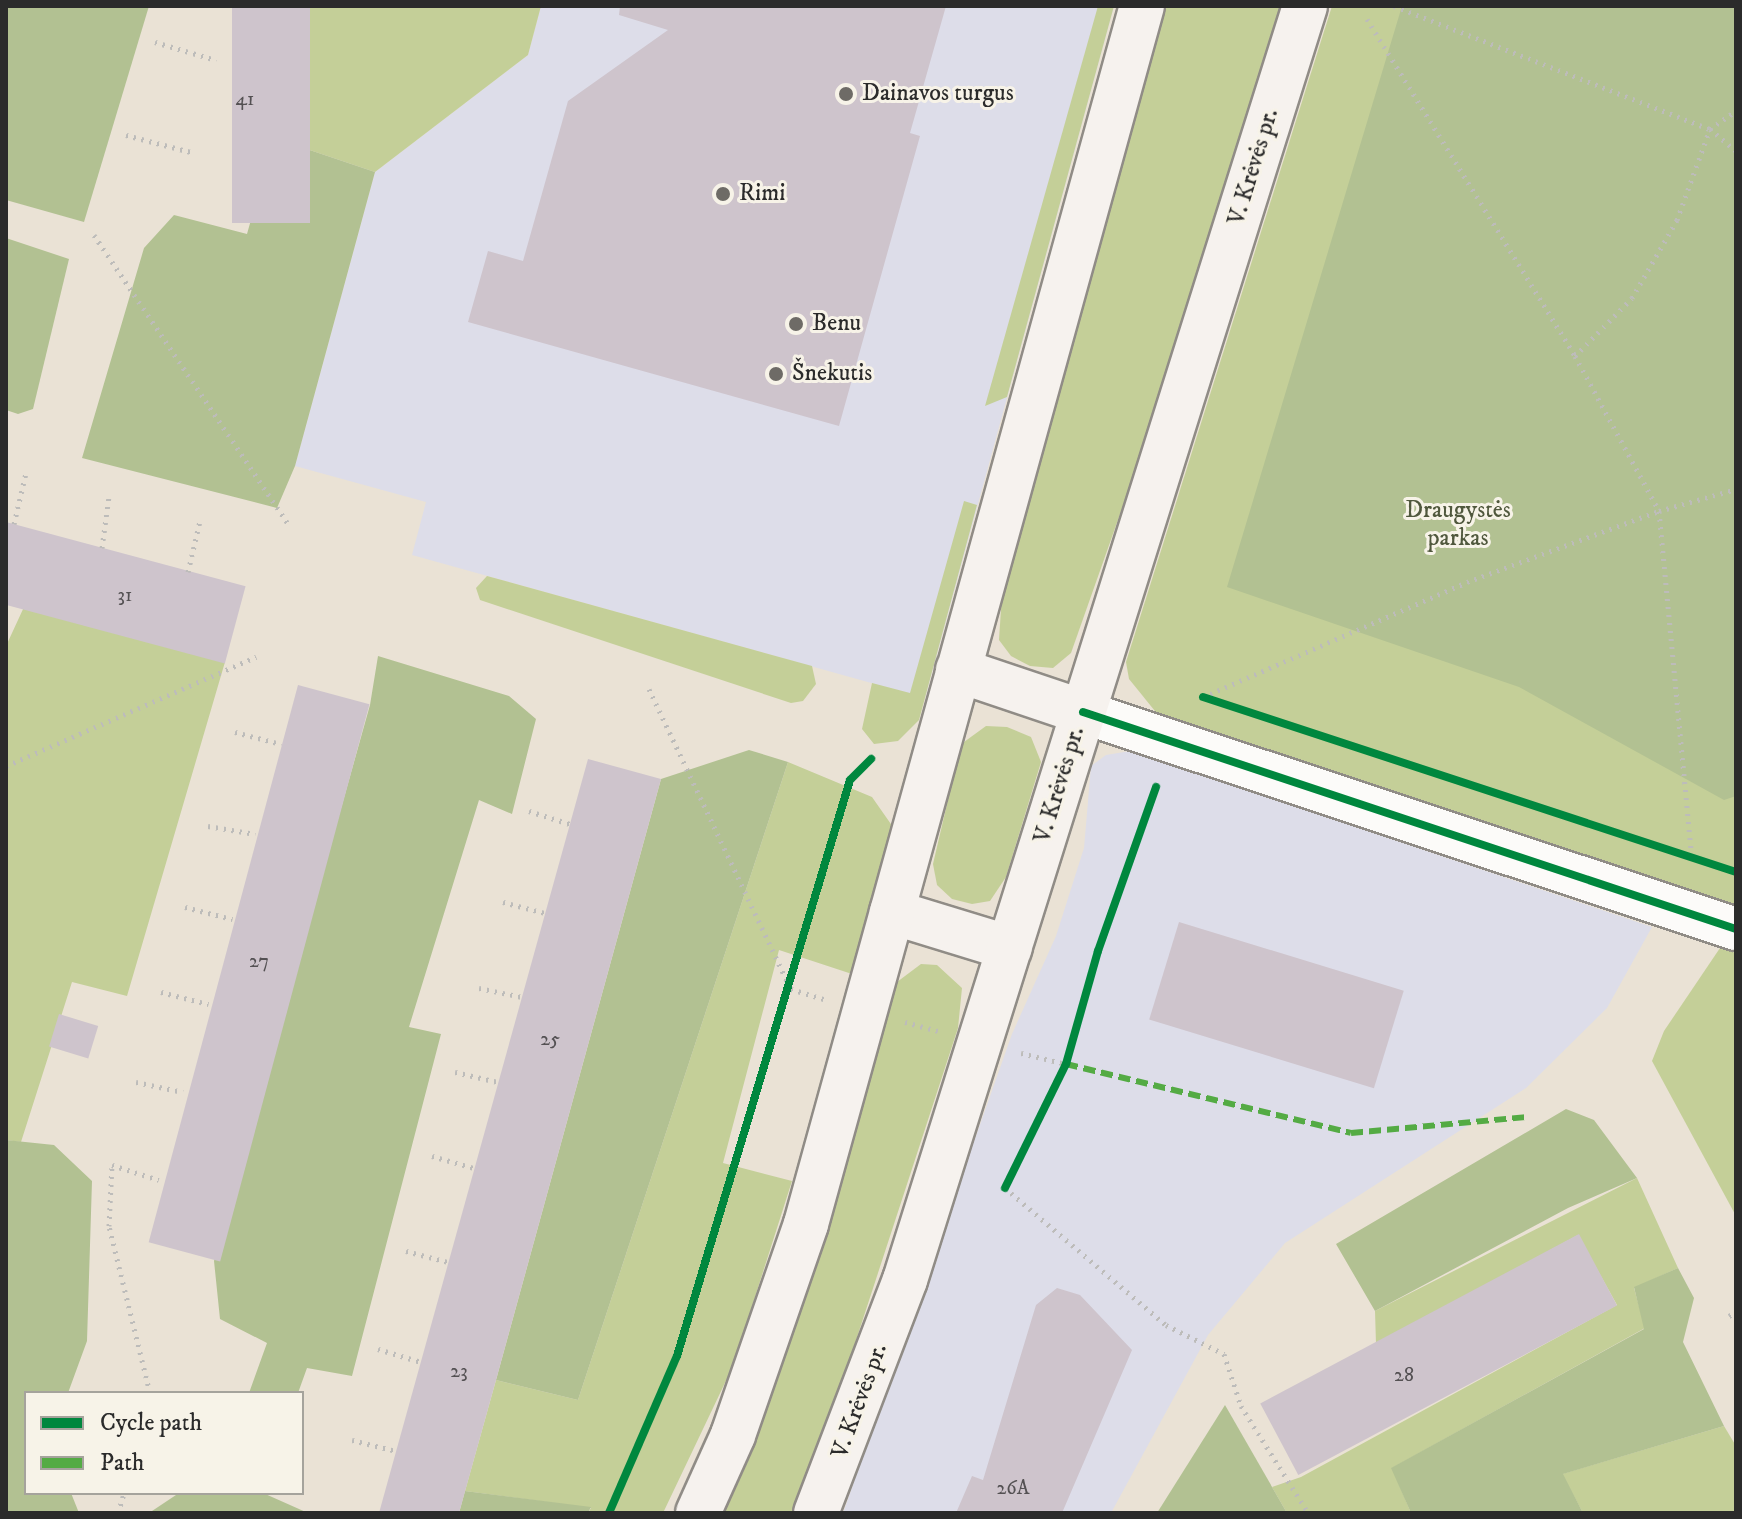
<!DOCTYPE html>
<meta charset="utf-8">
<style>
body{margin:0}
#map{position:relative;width:1742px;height:1519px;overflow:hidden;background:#eae2d5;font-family:"IM FELL DW Pica",serif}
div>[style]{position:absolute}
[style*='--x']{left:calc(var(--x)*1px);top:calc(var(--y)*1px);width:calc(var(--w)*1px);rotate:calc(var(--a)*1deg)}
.built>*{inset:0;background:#dddde9}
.green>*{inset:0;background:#c4cf98}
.forest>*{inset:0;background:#b2c192}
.building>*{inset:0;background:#cec4cc;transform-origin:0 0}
.path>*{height:5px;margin-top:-2.5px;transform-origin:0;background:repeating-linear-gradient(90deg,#bdbcba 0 2px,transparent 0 8px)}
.roads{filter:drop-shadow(2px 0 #908c86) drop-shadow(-2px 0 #908c86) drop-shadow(0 2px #908c86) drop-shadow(0 -2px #908c86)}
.street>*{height:42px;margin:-21px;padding:0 21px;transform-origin:21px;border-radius:21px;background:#fcfbf9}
.secondary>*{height:44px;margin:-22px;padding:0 22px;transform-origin:22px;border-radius:22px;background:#f6f2ee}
.quiet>*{height:6px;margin-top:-3px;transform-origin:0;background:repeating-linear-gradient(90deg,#54ab44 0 12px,transparent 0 18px)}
.cycleway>*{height:8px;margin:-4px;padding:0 4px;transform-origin:4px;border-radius:4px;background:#00873e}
.dots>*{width:22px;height:22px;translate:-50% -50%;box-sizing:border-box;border:4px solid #f7f3e8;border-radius:50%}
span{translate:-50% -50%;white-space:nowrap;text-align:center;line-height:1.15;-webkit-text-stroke:6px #f7f3e8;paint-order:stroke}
.number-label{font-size:20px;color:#545153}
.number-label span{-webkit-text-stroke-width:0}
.poi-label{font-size:24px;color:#2b2b2b}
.left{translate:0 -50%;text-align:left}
.street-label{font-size:24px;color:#2b2b2b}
.park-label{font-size:24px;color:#50583d}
.frame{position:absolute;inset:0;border:8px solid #2b2b2b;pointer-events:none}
.legend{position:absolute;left:24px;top:1391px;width:280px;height:104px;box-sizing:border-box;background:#f7f3e8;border:2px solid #a5a39c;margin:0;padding:10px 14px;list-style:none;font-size:24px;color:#2b2b2b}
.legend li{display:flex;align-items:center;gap:16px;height:40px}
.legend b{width:40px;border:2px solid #a5a39c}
</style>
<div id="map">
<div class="built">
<i style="clip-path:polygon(541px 6px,1114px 6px,925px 698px,412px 555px,426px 502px,295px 466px,375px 172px,528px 55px)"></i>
<i style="clip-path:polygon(1130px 751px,1652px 927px,1607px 1008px,1526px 1088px,1285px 1243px,1208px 1335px,1111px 1513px,843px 1513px,1012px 1034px,1056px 936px,1084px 848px,1091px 766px,1106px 755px)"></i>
</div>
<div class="green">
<i style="clip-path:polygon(310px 6px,541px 6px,528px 55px,375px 172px,274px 138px)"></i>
<i style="clip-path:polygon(1098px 6px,1114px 6px,1007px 397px,985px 406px)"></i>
<i style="clip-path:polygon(1165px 6px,1280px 6px,1132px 480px,1071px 653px,1053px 668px,1030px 666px,1011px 656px,999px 640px,1003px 578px)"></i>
<i style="clip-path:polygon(1332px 6px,1736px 6px,1736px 907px,1159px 716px,1129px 679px,1126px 662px)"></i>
<i style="clip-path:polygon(964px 501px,977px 505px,919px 720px,898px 741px,874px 744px,862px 729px,872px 683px,910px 693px)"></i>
<i style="clip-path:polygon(487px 576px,812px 666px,816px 684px,803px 701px,791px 703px,480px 600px,476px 588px)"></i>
<i style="clip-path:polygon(24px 607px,225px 662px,127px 996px,72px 982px,21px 1142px,6px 1140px,6px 646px)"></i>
<i style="clip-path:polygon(986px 726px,1007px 727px,1031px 737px,1041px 762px,1006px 877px,990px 901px,972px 904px,952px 899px,937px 885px,933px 864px,958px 757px,964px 742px)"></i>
<i style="clip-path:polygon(788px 762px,872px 797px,893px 827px,852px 974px,779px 950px,723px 1163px,792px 1181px,733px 1366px,663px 1513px,588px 1513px,591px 1508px,465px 1491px,496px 1380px,578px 1400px)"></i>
<i style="clip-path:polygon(1720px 948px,1736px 953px,1736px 1216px,1652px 1061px,1664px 1031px)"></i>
<i style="clip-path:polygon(921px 964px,937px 965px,962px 988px,958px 1028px,829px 1423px,791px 1513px,721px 1513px,778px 1379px,897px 982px)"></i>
<i style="clip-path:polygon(1637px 1178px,1678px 1268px,1634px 1288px,1645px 1328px,1392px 1468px,1411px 1513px,1287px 1513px,1272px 1487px,1301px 1477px,1617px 1305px,1578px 1235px,1376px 1344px,1375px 1311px)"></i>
<i style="clip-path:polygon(1724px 1426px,1736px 1446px,1736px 1513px,1583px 1513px,1562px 1474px)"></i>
</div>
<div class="forest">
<i style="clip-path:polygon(6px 6px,149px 6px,84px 222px,6px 200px)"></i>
<i style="clip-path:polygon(1402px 6px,1736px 6px,1736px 796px,1724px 800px,1519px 687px,1227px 587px)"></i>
<i style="clip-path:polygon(274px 138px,375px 172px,295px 466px,277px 508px,82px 458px,144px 248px,174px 215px,247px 234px)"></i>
<i style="clip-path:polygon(6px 238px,69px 259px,33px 409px,18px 414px,6px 410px)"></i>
<i style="clip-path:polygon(378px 656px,509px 696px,536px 719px,512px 814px,479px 800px,409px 1027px,441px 1034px,352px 1376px,307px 1368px,298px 1393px,249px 1393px,267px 1343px,220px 1319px,214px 1261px,370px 705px)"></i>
<i style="clip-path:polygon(749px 750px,788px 762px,578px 1400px,496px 1380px,661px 779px)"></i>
<i style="clip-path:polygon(1566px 1109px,1594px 1120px,1637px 1178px,1568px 1208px,1375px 1311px,1336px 1244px)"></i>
<i style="clip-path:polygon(6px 1140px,54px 1145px,92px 1181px,87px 1341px,68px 1393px,26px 1393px,26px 1493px,71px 1493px,79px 1513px,6px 1513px)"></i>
<i style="clip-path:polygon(1678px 1268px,1694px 1298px,1683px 1342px,1724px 1426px,1563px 1474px,1583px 1513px,1411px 1513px,1391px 1468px,1644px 1329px,1634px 1287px)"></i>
<i style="clip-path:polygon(1225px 1405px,1287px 1513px,1157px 1513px)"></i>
<i style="clip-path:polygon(465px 1491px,591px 1507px,588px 1513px,459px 1513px)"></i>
<i style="clip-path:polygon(179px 1493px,263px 1493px,308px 1513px,149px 1513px)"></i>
</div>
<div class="building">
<i style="left:232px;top:6px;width:78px;height:217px"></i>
<i style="clip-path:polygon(620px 6px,946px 6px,910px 133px,920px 136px,839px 426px,468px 322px,488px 251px,523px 261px,568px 101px,668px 30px,619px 15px)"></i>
<i style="left:6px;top:522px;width:248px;height:80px;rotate:15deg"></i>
<i style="left:298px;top:685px;width:74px;height:577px;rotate:15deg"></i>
<i style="clip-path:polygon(588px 759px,661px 779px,496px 1380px,459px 1513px,379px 1513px)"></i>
<i style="left:1179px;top:922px;width:235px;height:102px;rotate:17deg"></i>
<i style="left:59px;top:1014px;width:41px;height:34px;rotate:17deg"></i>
<i style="left:1579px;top:1234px;width:81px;height:361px;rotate:62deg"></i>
<i style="clip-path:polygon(1057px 1288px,1080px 1295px,1132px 1350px,1062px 1513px,956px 1513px,972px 1476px,983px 1480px,1036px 1305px)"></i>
</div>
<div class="path">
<i style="--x:1394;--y:6;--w:339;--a:21.3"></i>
<i style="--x:1710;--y:129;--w:34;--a:40"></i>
<i style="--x:1367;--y:19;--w:396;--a:58.3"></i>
<i style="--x:1575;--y:356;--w:176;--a:61.5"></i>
<i style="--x:1659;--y:511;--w:352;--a:84.6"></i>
<i style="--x:155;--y:42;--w:64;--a:16.4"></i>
<i style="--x:126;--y:135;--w:67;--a:14.7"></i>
<i style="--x:94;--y:235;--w:349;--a:56.1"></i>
<i style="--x:1575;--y:356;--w:81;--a:-45.5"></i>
<i style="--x:1632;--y:298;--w:90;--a:-60"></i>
<i style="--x:1677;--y:220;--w:97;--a:-70.1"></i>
<i style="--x:1710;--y:129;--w:32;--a:-35"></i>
<i style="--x:14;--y:524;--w:52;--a:-76.8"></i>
<i style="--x:102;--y:548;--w:52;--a:-82.3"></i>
<i style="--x:188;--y:572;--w:52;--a:-76.8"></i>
<i style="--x:649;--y:689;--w:332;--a:64.7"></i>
<i style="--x:791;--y:989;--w:37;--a:17"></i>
<i style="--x:1203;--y:697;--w:288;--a:-23.5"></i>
<i style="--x:1467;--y:582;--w:205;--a:-20.3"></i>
<i style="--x:1659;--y:511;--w:80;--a:-15.9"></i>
<i style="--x:235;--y:732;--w:48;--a:14.6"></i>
<i style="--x:6;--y:766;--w:273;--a:-23.6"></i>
<i style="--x:529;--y:811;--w:43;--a:17.6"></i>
<i style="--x:208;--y:826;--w:48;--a:9.7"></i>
<i style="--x:503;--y:902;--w:43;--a:14.7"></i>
<i style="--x:185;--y:907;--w:49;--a:14.3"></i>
<i style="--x:479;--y:988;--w:44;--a:11.8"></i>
<i style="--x:161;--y:992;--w:49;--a:14.3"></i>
<i style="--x:905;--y:1022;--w:34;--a:15"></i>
<i style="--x:1021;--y:1053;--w:46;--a:13.7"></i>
<i style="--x:455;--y:1072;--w:44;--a:13.1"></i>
<i style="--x:136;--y:1082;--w:48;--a:12"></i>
<i style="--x:432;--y:1156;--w:44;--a:15.9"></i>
<i style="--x:1005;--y:1188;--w:211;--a:40.4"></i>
<i style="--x:1166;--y:1325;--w:65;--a:26.6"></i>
<i style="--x:1224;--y:1354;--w:55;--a:71.9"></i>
<i style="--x:1241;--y:1406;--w:126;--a:57.9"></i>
<i style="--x:406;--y:1251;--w:43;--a:14.7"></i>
<i style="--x:1729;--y:1316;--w:8;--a:-30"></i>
<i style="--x:378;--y:1349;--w:45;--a:16.8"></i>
<i style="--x:150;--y:1393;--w:172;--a:-103.8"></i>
<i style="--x:109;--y:1226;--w:61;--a:-87.2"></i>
<i style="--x:112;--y:1165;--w:49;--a:17.7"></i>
<i style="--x:352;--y:1440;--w:45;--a:14"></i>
<i style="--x:118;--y:1513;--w:21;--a:-73"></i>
</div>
<div class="roads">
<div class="street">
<i style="--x:1083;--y:712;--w:688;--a:18.38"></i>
</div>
<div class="secondary">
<i style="--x:958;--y:670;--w:132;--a:18.6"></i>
<i style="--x:892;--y:912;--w:123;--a:17"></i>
<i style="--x:698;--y:1513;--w:85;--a:-65.8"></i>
<i style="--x:733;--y:1435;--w:223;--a:-70.9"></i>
<i style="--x:806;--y:1224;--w:1263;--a:-74.58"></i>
<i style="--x:816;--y:1513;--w:249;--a:-69.1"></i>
<i style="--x:905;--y:1280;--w:1335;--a:-72.57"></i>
</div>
</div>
<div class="quiet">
<i style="--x:1066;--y:1064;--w:293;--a:13.6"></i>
<i style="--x:1351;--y:1133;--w:178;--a:-5.2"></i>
</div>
<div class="cycleway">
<i style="--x:1203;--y:697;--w:561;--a:18.18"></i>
<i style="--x:1083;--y:712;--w:688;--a:18.38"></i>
<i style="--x:1005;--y:1188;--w:138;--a:-63.8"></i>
<i style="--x:1066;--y:1064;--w:117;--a:-74.2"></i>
<i style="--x:1098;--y:951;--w:174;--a:-70.5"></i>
<i style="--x:609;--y:1513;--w:171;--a:-66.6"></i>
<i style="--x:677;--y:1356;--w:601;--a:-73.28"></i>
<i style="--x:850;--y:780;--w:30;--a:-45"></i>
</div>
<div class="dots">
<i style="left:846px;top:94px;background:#6e6b66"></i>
<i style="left:723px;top:194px;background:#6e6b66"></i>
<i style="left:796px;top:324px;background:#6e6b66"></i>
<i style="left:776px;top:374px;background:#6e6b66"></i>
</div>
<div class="number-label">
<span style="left:245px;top:99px">41</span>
<span style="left:125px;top:595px">31</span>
<span style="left:259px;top:961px">27</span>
<span style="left:550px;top:1039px">25</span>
<span style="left:459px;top:1371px">23</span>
<span style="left:1404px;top:1375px">28</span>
<span style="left:1013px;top:1488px">26A</span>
</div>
<div class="poi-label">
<span class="left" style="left:862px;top:94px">Dainavos turgus</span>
<span class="left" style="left:739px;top:194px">Rimi</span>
<span class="left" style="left:812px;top:324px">Benu</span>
<span class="left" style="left:792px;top:374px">Šnekutis</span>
</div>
<div class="street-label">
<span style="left:1254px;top:167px;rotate:-73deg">V. Krėvės pr.</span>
<span style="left:1060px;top:785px;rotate:-73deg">V. Krėvės pr.</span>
<span style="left:860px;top:1401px;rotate:-70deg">V. Krėvės pr.</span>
</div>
<div class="park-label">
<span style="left:1458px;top:525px">Draugystės<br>parkas</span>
</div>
<div class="frame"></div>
<ul class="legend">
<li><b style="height:10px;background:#00873e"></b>Cycle path</li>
<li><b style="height:10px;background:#54ab44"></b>Path</li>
</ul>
</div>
